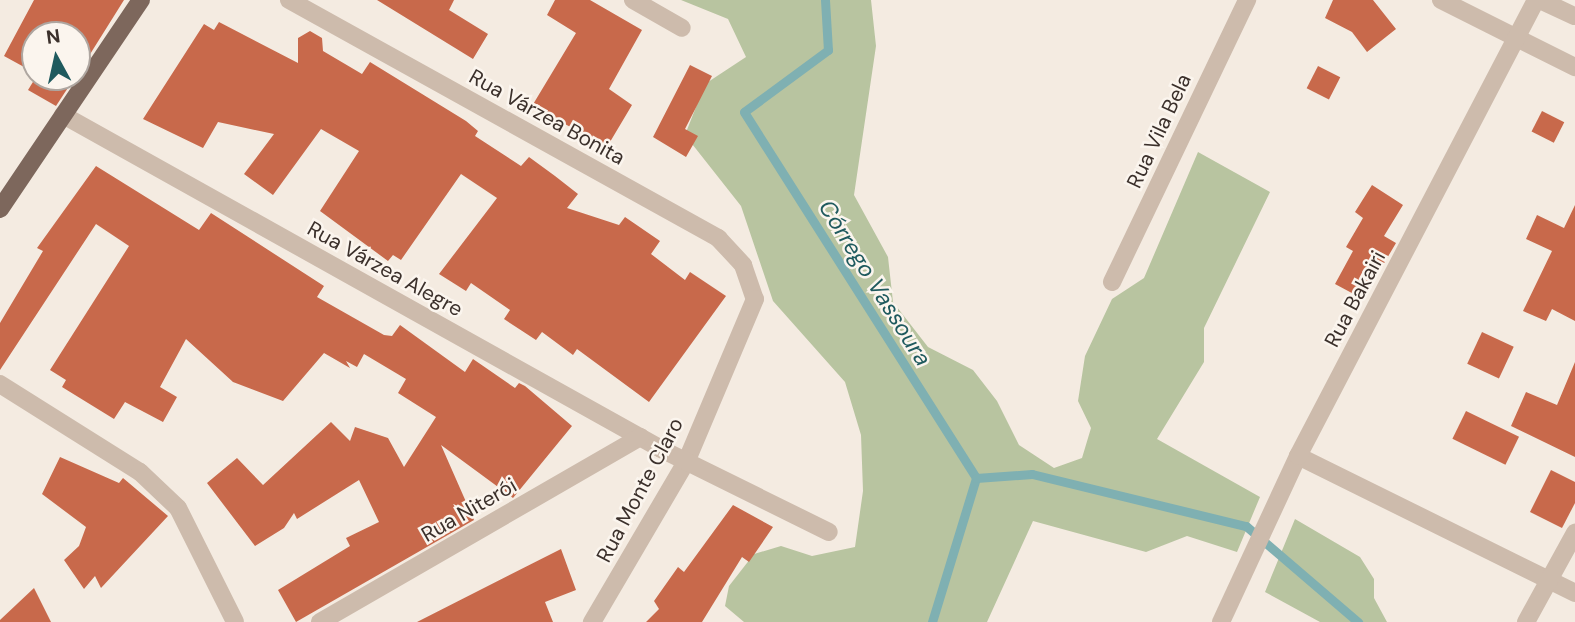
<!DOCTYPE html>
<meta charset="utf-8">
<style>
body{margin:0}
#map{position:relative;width:1575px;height:622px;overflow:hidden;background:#f4ebe1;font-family:"DM Sans",sans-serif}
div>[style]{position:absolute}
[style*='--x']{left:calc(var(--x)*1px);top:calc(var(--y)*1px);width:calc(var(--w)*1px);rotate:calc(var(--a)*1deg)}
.green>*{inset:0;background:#b8c4a0}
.stream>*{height:9px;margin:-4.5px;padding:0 4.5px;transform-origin:4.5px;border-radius:4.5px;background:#7fb0b2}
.building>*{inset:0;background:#c8694b;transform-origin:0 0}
.minor>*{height:18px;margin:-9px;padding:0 9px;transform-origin:9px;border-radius:9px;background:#cdbbac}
.major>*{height:18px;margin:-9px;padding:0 9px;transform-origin:9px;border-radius:9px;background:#7d675c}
span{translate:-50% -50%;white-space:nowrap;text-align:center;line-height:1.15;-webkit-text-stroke:5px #fbf5ee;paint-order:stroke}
.street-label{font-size:21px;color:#3b302b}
.water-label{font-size:23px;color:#1f5a5e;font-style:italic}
.north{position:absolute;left:21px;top:21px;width:70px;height:70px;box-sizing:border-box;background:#fbf5ee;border:2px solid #aea6a0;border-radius:50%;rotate:352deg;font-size:19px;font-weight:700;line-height:28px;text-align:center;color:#3b302b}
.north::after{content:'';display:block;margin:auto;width:24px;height:32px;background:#1f5a5e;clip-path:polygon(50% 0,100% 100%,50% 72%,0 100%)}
</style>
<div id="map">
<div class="green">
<i style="clip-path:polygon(681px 0,871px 0,876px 46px,854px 195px,888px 257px,893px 302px,928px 347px,973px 370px,997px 401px,1019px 445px,1054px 468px,1082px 458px,1091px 428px,1078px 401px,1085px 356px,1112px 299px,1144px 278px,1198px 152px,1270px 192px,1204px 328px,1204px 362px,1157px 439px,1260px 497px,1237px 552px,1187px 536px,1146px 552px,1033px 521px,987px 622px,744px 622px,725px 606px,729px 586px,754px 554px,781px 546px,812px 556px,855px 547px,863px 491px,861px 435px,845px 382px,773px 301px,741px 206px,685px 135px,705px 84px,746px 57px,728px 19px)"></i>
<i style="clip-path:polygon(1295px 519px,1360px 557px,1374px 579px,1374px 598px,1387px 622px,1320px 622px,1265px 592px)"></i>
</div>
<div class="stream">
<i style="--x:825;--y:0;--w:50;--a:86.6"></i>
<i style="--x:828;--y:50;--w:104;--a:143.6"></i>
<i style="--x:744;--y:112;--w:433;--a:57.6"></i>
<i style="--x:976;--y:478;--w:151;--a:107"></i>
<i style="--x:976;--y:478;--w:56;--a:-4.1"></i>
<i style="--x:1032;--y:474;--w:220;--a:13.7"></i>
<i style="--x:1246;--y:526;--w:148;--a:40.6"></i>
</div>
<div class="building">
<i style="clip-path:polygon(34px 0,124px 0,77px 75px,77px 35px,35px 35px,35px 73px,4px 56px)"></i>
<i style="clip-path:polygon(377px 0,454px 0,449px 10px,488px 34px,473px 59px)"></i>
<i style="clip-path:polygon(555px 0,590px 0,642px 30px,609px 89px,632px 105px,607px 147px,532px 106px,576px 33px,547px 15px)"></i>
<i style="clip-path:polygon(1333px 0,1373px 0,1396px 29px,1367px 52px,1352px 32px,1325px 18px)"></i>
<i style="clip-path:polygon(219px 22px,298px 63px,298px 38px,310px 31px,322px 38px,323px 51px,362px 74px,370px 62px,466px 121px,478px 131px,475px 136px,521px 166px,529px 157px,555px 176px,578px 194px,567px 208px,619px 225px,625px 217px,660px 241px,651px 254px,685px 280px,690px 272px,726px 296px,649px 402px,577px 349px,573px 355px,542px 332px,536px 340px,504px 319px,510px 310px,471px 283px,466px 291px,439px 274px,497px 198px,461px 174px,401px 260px,393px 255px,388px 261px,320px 211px,359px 151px,321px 129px,273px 195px,244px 174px,274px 134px,218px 122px,203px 148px,143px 119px,204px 24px,214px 30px)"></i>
<i style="clip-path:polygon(690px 65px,712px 76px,685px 129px,698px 136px,686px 157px,653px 137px)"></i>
<i style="left:1318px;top:66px;width:25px;height:25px;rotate:27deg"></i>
<i style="clip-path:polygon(36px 77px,75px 77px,56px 106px,28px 90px)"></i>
<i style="left:1542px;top:111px;width:25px;height:23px;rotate:27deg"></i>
<i style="clip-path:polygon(96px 166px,199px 230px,211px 213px,324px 286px,317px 297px,384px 335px,392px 336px,400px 325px,465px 372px,473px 359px,515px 388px,519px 383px,525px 386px,572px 426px,513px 498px,441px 445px,474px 520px,296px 622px,278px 590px,350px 546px,346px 538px,379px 522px,359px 480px,297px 519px,294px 513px,284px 528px,255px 546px,207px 483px,237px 458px,263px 485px,331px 422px,350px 441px,355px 427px,388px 438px,404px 467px,436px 417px,398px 393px,406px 379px,364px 354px,357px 367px,346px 361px,350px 368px,324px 353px,283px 401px,233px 382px,186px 339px,160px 387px,177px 397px,163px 422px,125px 402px,114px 419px,62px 387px,66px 380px,50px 370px,129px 246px,96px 224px,0 370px,0 323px,43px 251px,37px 248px)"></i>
<i style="clip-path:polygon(1372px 185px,1403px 205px,1384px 236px,1396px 243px,1363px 299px,1335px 284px,1353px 251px,1346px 247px,1363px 218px,1355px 212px)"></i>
<i style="clip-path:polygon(1575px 205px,1575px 321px,1552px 309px,1546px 321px,1523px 311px,1552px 251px,1526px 239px,1537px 215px,1564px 228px)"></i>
<i style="left:1482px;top:332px;width:35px;height:35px;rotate:25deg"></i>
<i style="clip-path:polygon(1575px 362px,1575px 457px,1511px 426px,1526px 392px,1557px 405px)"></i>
<i style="left:1466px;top:411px;width:59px;height:31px;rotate:26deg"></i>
<i style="clip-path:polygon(60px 457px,119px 483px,123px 478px,168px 516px,101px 588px,95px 576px,84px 589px,64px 560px,79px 546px,86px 527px,42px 494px)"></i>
<i style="clip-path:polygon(1551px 470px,1575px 482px,1575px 503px,1562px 528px,1530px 512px)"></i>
<i style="clip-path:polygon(733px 505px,773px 527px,749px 562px,742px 557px,702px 622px,646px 622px,659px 609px,654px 601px,678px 567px,684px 572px)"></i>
<i style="clip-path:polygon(561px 549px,576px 590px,545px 602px,553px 622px,417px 622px)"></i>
<i style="clip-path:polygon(34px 588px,51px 622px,0 622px,0 620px)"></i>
</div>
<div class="minor">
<i style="--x:289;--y:0;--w:491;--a:29"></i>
<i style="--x:718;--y:238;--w:37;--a:47"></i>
<i style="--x:743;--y:265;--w:36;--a:71"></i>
<i style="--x:755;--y:299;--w:177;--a:112.9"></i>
<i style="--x:686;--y:462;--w:186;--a:120.4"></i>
<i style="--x:633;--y:0;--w:56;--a:29.7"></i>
<i style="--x:1441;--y:0;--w:150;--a:26.6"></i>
<i style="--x:1540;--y:0;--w:38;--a:25"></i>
<i style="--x:63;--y:115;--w:685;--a:29.18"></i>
<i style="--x:661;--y:449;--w:187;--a:26.3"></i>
<i style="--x:1112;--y:282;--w:313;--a:-64.4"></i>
<i style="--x:0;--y:384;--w:165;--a:32.2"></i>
<i style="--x:140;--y:472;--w:52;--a:43.5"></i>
<i style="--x:178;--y:508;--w:127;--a:63.4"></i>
<i style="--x:1298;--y:456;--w:309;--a:26.3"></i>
<i style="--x:320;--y:622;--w:370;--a:-30"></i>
<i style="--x:1221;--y:622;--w:183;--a:-65.1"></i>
<i style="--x:1298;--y:456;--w:514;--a:-62.44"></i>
<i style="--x:1526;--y:622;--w:102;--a:-61.2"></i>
</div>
<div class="major">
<i style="--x:0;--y:209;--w:252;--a:-56"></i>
</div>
<div class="street-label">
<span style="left:547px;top:117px;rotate:29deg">Rua Várzea Bonita</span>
<span style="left:1159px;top:131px;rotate:-65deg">Rua Vila Bela</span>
<span style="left:385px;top:269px;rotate:29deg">Rua Várzea Alegre</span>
<span style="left:1355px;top:299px;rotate:-62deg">Rua Bakairi</span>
<span style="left:640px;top:490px;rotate:-62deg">Rua Monte Claro</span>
<span style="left:469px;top:510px;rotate:-30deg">Rua Niterói</span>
</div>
<div class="water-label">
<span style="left:875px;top:283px;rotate:58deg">Córrego Vassoura</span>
</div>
<div class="north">N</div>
</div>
